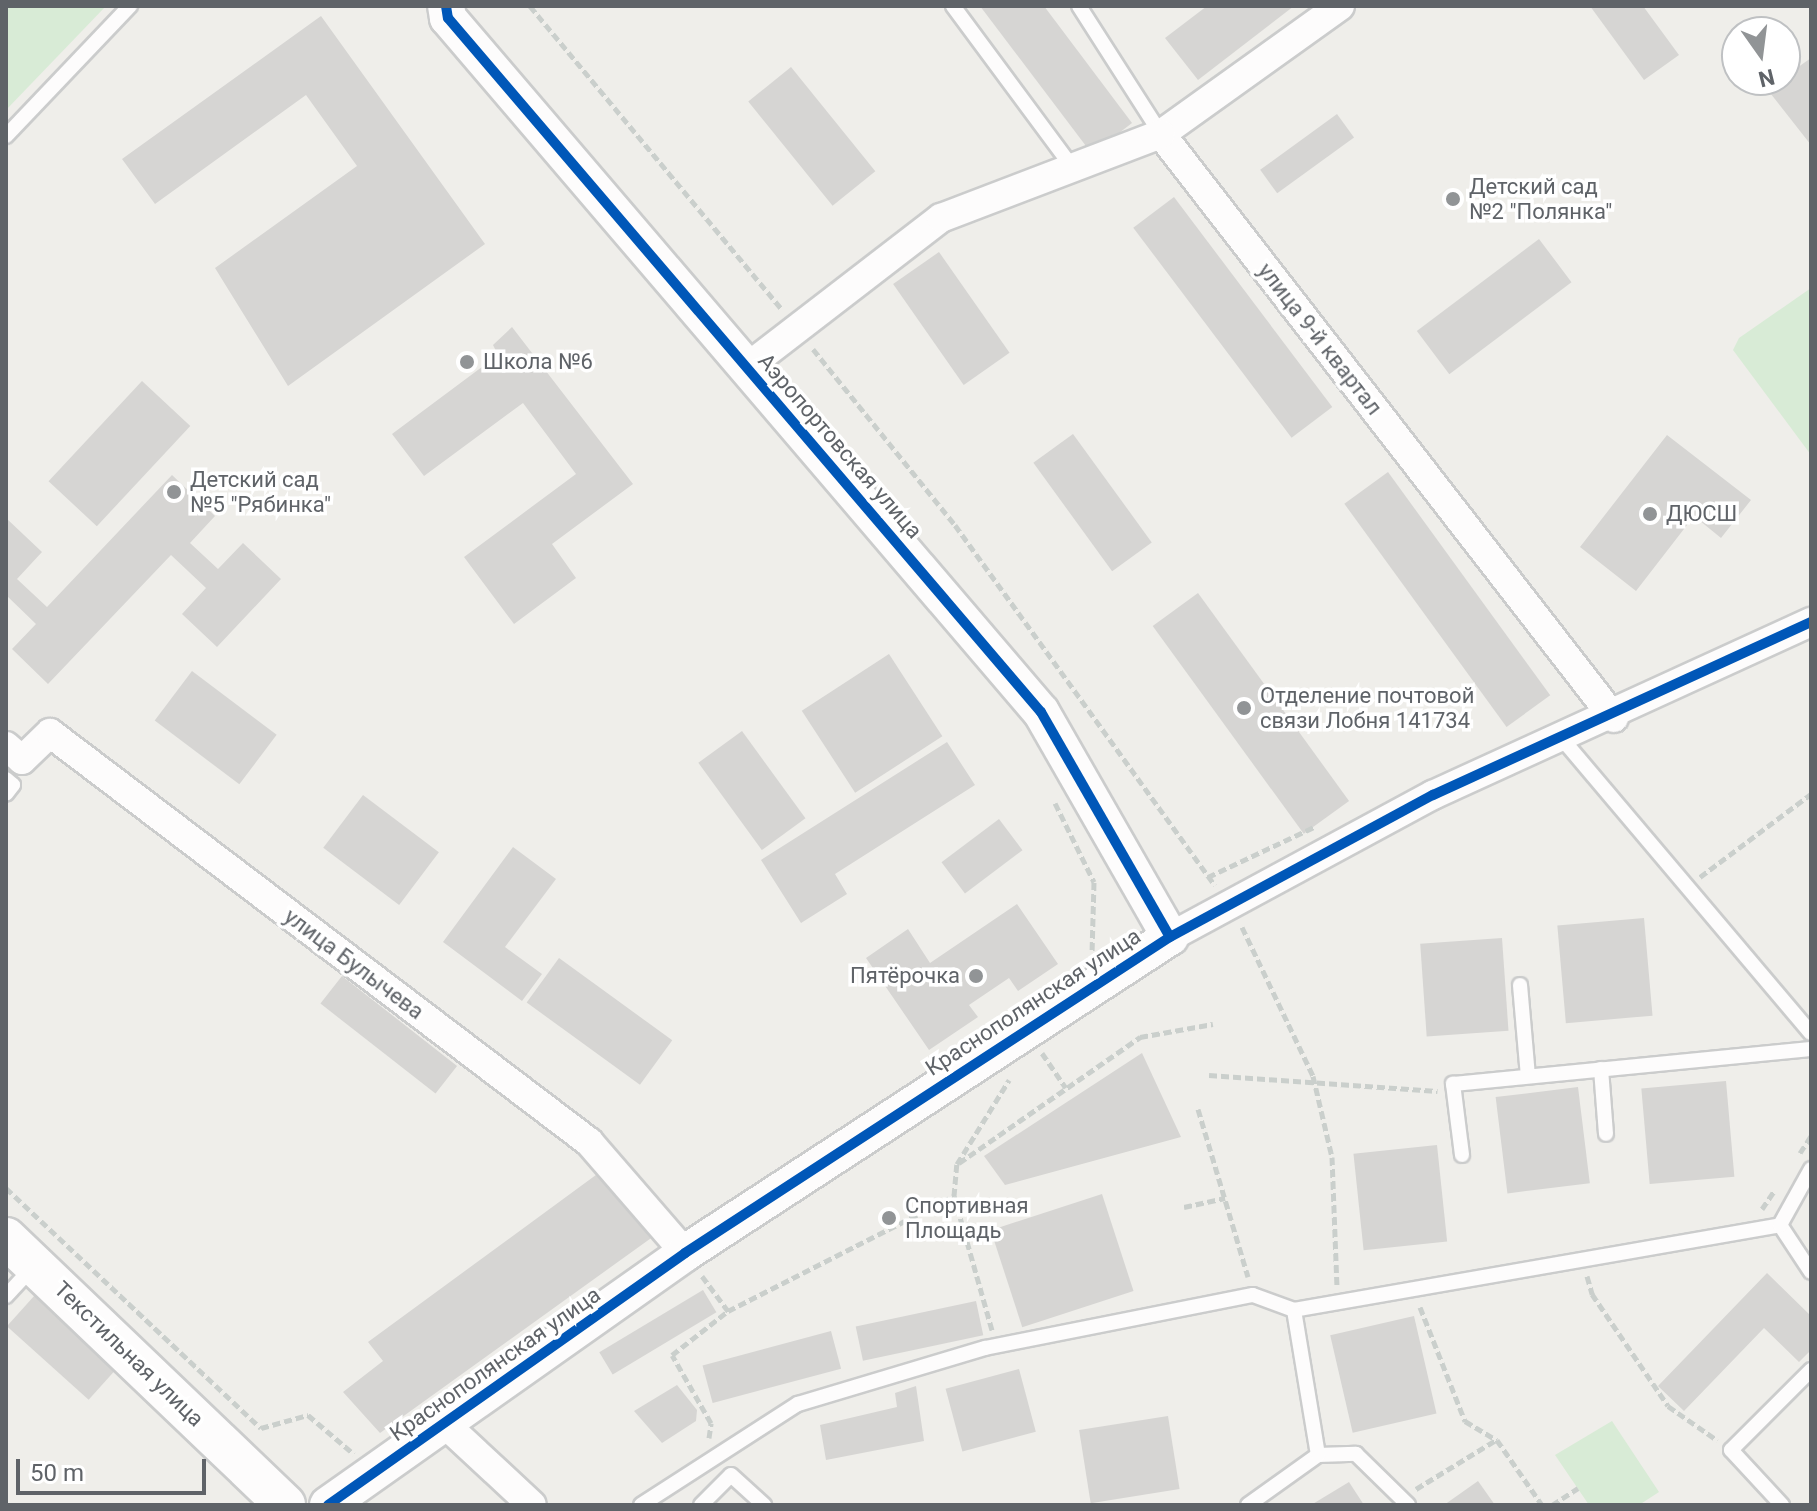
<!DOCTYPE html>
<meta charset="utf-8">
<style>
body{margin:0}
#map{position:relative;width:1817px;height:1511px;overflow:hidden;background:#efeeea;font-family:Roboto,sans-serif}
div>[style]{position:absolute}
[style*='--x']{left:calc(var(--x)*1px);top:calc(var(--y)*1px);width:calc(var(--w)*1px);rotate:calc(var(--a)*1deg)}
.green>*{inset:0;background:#d8ebd6}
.building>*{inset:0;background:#d6d5d3;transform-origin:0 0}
.path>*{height:5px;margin-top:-2.5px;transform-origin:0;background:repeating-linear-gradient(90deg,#cacfcc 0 8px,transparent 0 12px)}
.roads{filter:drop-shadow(2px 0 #cbcccc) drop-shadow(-2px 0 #cbcccc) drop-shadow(0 2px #cbcccc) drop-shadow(0 -2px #cbcccc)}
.service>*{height:14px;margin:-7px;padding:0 7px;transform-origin:7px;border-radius:7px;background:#fdfcfc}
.minor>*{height:28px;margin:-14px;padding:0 14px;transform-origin:14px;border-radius:14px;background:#fdfcfc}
.tertiary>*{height:36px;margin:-18px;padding:0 18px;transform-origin:18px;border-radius:18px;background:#fdfcfc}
.secondary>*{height:40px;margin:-20px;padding:0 20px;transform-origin:20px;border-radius:20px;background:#fdfcfc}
.cycleway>*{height:10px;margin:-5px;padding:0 5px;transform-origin:5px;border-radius:5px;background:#0057b8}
.dots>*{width:22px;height:22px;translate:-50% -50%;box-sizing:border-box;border:4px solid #fff;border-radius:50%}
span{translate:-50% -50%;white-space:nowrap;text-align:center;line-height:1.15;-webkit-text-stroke:7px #fff;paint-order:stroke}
.poi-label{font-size:22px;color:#5f6368}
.left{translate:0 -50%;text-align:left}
.right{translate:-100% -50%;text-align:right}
.street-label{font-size:22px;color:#5f6368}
.frame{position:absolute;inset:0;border:8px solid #5f6368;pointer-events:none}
.north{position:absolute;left:1721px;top:16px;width:80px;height:80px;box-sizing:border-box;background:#fff;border:2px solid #bfc1c3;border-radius:50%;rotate:166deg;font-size:22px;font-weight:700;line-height:32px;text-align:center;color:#5f6368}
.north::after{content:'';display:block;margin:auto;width:28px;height:36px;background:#919496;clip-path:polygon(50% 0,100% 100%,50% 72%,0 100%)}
.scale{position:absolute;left:16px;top:1459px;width:190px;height:36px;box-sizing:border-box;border:4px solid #5f6368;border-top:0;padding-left:10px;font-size:24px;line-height:28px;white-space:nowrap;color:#5f6368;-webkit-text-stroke:6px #fff;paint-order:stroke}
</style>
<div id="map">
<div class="green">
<i style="clip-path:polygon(6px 6px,106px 6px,6px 110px)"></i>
<i style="clip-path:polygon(1811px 288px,1811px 455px,1733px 350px,1739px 338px)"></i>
<i style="clip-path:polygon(1612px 1421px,1659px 1492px,1639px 1505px,1589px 1505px,1555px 1455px)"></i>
</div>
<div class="building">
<i style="clip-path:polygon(980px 6px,1044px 6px,1132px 123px,1092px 154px)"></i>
<i style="clip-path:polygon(1207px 6px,1294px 6px,1198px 80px,1165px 38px)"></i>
<i style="clip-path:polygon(1590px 6px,1643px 6px,1679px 55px,1644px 80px)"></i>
<i style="clip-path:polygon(321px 16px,485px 244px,288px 386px,215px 268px,357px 166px,306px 95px,155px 204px,122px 159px)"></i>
<i style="clip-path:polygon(1811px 58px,1811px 145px,1767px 89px)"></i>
<i style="left:791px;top:67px;width:134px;height:55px;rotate:51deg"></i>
<i style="left:1337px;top:114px;width:29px;height:95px;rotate:54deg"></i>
<i style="left:1174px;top:197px;width:263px;height:51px;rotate:53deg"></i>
<i style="left:1539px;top:239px;width:54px;height:153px;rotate:53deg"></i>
<i style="left:939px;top:252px;width:123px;height:56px;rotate:55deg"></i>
<i style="clip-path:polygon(512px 327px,633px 484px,552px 544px,576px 578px,514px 624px,464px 557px,576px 474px,523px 403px,424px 476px,392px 434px,498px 355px,493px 345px)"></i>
<i style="left:142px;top:381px;width:66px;height:137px;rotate:43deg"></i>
<i style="left:1073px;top:434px;width:134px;height:49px;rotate:54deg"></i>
<i style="clip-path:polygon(1667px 435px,1751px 500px,1721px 538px,1694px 516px,1636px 591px,1580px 547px)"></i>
<i style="left:1388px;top:472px;width:276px;height:54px;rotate:54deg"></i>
<i style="clip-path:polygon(172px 475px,215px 516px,190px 543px,218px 569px,243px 543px,281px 579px,217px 647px,182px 614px,206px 588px,171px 555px,48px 684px,12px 649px,36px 624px,6px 595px,6px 518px,42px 552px,17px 579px,47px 607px)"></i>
<i style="left:1198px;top:593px;width:257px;height:56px;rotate:54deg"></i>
<i style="left:889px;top:654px;width:98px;height:104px;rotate:57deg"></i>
<i style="left:192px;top:671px;width:106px;height:62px;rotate:37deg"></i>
<i style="left:742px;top:731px;width:108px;height:54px;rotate:54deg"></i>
<i style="clip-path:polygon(947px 742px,975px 785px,835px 874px,847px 894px,801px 923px,761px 860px)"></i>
<i style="left:363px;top:795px;width:95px;height:66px;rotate:37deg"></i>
<i style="left:999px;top:819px;width:39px;height:72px;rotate:53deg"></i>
<i style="clip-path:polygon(513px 847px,556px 879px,505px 947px,542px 974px,522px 1001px,443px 942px)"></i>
<i style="clip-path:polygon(1017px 904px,1058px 964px,1018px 991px,1009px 978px,969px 1005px,978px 1017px,929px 1050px,866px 958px,908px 929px,930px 963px)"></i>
<i style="left:1644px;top:918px;width:98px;height:87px;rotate:85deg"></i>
<i style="left:1502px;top:938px;width:93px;height:82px;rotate:86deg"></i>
<i style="left:559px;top:958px;width:140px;height:55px;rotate:36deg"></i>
<i style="left:342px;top:976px;width:146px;height:35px;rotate:38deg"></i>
<i style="clip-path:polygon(1142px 1053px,1181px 1137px,1005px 1185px,984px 1156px)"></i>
<i style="left:1726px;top:1081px;width:96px;height:85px;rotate:85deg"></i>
<i style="left:1578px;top:1087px;width:97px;height:83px;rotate:83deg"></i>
<i style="left:1437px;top:1145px;width:97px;height:84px;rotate:84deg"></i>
<i style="clip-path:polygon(600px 1172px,654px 1236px,380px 1433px,343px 1392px,383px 1361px,368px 1342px)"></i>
<i style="left:1102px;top:1194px;width:102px;height:117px;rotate:72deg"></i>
<i style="clip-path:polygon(1767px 1273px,1811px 1316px,1811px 1350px,1799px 1362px,1764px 1328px,1684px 1411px,1658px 1386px)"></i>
<i style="left:703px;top:1290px;width:26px;height:121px;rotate:59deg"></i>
<i style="left:35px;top:1295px;width:110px;height:42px;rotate:42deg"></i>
<i style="left:976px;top:1301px;width:35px;height:123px;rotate:78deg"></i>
<i style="left:1414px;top:1316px;width:100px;height:86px;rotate:77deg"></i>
<i style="left:831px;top:1331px;width:39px;height:133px;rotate:75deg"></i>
<i style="left:1019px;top:1369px;width:65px;height:76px;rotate:75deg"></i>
<i style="clip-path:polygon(677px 1385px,697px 1410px,696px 1421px,662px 1443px,634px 1411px)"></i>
<i style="clip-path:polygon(916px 1386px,924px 1441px,826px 1460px,820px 1425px,897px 1407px,895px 1393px)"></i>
<i style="left:1168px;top:1416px;width:74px;height:90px;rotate:81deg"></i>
<i style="clip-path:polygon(1478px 1481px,1495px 1505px,1444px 1505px)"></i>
<i style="clip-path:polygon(1349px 1482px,1364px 1505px,1311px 1505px)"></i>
</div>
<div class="path">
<i style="--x:530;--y:6;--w:395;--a:50.3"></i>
<i style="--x:813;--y:349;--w:226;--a:51.1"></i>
<i style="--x:955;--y:525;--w:444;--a:54.2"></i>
<i style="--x:1055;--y:803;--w:88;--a:63.7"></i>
<i style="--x:1094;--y:882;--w:70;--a:91.6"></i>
<i style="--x:1208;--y:877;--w:119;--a:-25.3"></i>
<i style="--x:1700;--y:877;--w:139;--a:-36.8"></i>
<i style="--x:1242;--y:927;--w:165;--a:64.5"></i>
<i style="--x:1313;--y:1076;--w:83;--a:76.8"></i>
<i style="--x:1332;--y:1157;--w:129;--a:87.8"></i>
<i style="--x:1042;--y:1053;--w:42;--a:55.6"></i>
<i style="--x:1209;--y:1075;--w:229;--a:4"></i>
<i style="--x:1198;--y:1109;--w:175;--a:73.4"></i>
<i style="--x:1800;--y:1153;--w:20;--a:-57"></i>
<i style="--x:959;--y:1163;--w:221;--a:-34.8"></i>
<i style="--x:1140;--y:1037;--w:74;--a:-10.1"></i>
<i style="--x:6;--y:1188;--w:350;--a:43.3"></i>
<i style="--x:261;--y:1428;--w:49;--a:-15.5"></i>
<i style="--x:308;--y:1415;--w:60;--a:40.3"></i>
<i style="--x:1184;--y:1207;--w:42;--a:-12.4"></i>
<i style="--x:1762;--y:1209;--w:22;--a:-56"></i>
<i style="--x:702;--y:1276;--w:44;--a:53.4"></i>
<i style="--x:1587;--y:1276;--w:19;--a:74"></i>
<i style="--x:1592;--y:1294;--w:135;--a:55.8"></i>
<i style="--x:1668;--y:1406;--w:60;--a:34.8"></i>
<i style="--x:1420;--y:1307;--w:123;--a:68.5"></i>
<i style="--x:1465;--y:1421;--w:37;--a:31"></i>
<i style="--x:1497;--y:1440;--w:79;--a:55.3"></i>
<i style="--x:992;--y:1330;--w:139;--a:-105.8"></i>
<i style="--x:954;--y:1196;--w:32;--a:-85"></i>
<i style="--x:957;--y:1164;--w:99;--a:-58.2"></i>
<i style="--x:709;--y:1438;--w:15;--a:-82"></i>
<i style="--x:711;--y:1423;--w:78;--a:-119.8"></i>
<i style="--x:672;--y:1355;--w:71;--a:-38.2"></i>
<i style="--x:728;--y:1311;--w:254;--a:-27"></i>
<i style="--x:1416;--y:1489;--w:94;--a:-31.5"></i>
<i style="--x:1552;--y:1505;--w:31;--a:-33"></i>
</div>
<div class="roads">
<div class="service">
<i style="--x:953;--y:6;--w:202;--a:53.5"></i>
<i style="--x:1079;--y:6;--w:152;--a:57.4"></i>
<i style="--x:6;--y:136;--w:180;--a:-46.4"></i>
<i style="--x:1564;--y:741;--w:382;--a:49.8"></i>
<i style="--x:6;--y:779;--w:9;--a:41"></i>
<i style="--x:13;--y:785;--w:11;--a:128"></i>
<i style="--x:1520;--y:985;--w:91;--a:85"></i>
<i style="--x:1601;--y:1069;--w:65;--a:85.6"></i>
<i style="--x:1462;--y:1155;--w:72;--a:-97.2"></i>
<i style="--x:1453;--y:1084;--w:360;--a:-5.6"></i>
<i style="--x:1780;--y:1225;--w:56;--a:56.6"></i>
<i style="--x:6;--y:1296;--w:38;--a:-47"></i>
<i style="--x:1318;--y:1455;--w:38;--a:-2"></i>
<i style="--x:1356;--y:1454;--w:73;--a:44.4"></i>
<i style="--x:641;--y:1505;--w:187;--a:-32.8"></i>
<i style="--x:798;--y:1404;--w:195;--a:-16.7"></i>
<i style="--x:985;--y:1348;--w:273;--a:-11.2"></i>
<i style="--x:1253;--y:1295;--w:44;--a:20.1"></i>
<i style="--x:1294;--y:1310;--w:493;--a:-9.9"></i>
<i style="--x:1780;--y:1225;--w:64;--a:-61"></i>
<i style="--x:701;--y:1505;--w:42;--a:-45"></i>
<i style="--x:731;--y:1475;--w:45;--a:42.3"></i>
<i style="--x:1248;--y:1505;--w:86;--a:-35.5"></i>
<i style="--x:1318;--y:1455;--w:147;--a:-99.4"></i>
<i style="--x:1782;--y:1505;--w:75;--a:-132.8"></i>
<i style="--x:1731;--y:1450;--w:113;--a:-45"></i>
</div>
<div class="minor">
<i style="--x:1340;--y:6;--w:220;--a:144.4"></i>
<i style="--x:1161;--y:134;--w:739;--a:52.2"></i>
<i style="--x:746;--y:368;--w:246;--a:-37.6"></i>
<i style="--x:941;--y:218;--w:235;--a:-20.9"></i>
<i style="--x:6;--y:746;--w:21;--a:41"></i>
<i style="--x:22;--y:760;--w:39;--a:-44"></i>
<i style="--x:50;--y:733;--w:677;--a:37.19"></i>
<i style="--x:589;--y:1142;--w:147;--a:49.1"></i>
<i style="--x:1170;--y:937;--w:299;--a:-28.4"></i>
<i style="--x:1433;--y:795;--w:416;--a:-24.6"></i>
<i style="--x:446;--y:1425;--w:117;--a:42.9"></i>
</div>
<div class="tertiary">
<i style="--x:328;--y:1505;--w:437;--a:-35.2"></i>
<i style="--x:685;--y:1253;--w:579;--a:-33.09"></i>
<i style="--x:1170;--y:937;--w:259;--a:-119.8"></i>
<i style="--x:1041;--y:712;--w:913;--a:-130.51"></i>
<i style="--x:448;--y:18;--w:12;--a:-99"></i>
</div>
<div class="secondary">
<i style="--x:6;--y:1238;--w:386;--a:43.7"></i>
</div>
</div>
<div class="cycleway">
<i style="--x:446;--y:6;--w:12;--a:81"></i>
<i style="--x:448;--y:18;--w:913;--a:49.49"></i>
<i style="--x:1041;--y:712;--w:259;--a:60.2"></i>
<i style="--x:328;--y:1505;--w:437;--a:-35.2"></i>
<i style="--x:685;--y:1253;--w:579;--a:-33.09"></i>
<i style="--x:1170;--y:937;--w:299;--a:-28.4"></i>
<i style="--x:1433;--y:795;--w:416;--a:-24.6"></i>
</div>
<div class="dots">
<i style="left:1453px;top:199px;background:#919496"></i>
<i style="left:467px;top:362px;background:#919496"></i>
<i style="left:174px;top:492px;background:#919496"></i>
<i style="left:1650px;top:514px;background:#919496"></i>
<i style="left:1244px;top:708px;background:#919496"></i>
<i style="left:976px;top:976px;background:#919496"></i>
<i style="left:889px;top:1218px;background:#919496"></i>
</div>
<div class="poi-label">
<span class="left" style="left:1469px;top:199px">Детский сад<br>№2 "Полянка"</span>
<span class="left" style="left:483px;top:362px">Школа №6</span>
<span class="left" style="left:190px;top:492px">Детский сад<br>№5 "Рябинка"</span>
<span class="left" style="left:1666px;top:514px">ДЮСШ</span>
<span class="left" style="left:1260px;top:708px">Отделение почтовой<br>связи Лобня 141734</span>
<span class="right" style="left:960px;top:976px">Пятёрочка</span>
<span class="left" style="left:905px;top:1218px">Спортивная<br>Площадь</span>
</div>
<div class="street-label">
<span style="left:1320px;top:339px;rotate:52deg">улица 9-й квартал</span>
<span style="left:840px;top:446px;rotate:49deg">Аэропортовская улица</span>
<span style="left:354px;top:964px;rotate:37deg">улица Булычева</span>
<span style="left:1033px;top:1002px;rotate:-33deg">Краснополянская улица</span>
<span style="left:129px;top:1354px;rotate:44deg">Текстильная улица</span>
<span style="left:495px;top:1364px;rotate:-35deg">Краснополянская улица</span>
</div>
<div class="frame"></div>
<div class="north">N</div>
<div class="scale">50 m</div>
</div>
